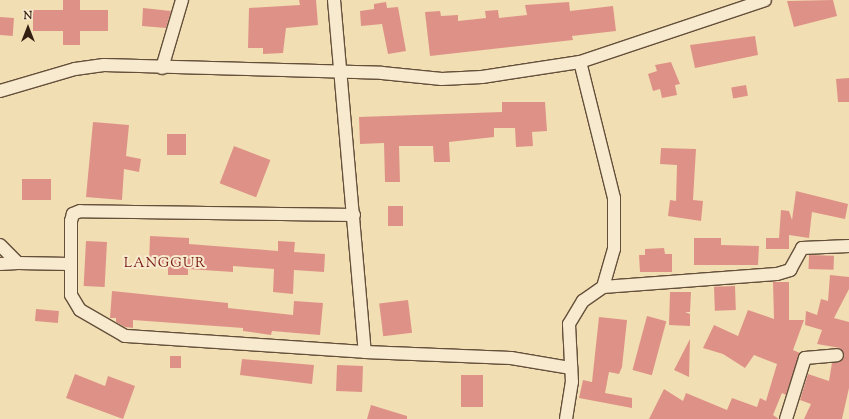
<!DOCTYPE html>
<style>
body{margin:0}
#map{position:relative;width:849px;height:419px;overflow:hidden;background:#f2deb3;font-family:"Sorts Mill Goudy",serif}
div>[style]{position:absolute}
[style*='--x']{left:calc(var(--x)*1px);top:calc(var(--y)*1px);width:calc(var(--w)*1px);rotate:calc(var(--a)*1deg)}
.building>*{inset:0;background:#de9287;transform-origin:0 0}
.roads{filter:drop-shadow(1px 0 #644f3b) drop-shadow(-1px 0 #644f3b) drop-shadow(0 1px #644f3b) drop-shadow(0 -1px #644f3b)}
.street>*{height:12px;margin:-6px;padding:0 6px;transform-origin:6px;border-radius:6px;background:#f7eace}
span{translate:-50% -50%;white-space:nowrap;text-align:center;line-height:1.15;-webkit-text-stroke:4px #f7eace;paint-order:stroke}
.quarter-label{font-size:14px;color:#7a1f14;letter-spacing:1px}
.north{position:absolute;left:8px;top:8px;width:40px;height:40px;-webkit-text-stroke:3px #f7eace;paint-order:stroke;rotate:0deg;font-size:11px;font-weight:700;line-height:16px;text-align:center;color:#341f13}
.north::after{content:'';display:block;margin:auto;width:14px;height:18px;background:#341f13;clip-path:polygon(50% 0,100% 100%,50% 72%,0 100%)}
</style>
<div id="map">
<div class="building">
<i style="clip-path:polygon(63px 0,80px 0,80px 10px,108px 10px,108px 31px,80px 31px,80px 45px,63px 45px,63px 31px,33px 31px,33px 10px,63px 10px)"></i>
<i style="clip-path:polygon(299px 0,316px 0,318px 25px,286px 28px,283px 53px,263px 54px,263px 48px,248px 48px,249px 8px,300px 5px)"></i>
<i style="clip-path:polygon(833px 0,837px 16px,794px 27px,787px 1px)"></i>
<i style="clip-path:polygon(386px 2px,387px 8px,398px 7px,406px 51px,388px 54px,382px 24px,361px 26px,360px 11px,374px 9px,374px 4px)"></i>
<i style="clip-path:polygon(569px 2px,570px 11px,613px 6px,616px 31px,572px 36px,573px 40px,430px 56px,425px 12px,440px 11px,441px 16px,458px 15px,458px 21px,486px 18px,485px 11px,498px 10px,499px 18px,527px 15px,525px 5px)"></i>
<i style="clip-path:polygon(143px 8px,171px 11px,166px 28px,142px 26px)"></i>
<i style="left:0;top:17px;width:14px;height:18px;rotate:4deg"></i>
<i style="clip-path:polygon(755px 36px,758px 55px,695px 68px,690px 45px)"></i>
<i style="clip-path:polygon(671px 62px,680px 84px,675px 85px,677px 95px,662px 98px,660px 89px,653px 91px,648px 74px,657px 71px,655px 65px)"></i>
<i style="clip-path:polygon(849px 78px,849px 102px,838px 102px,836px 79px)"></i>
<i style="left:746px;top:85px;width:11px;height:15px;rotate:80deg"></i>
<i style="clip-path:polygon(502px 102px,545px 102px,547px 131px,532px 132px,533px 146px,516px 147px,515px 128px,494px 128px,494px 137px,449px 142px,450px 162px,434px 162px,433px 146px,399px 146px,400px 182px,385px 182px,384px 143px,360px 144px,359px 117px,502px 112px)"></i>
<i style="clip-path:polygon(93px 122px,129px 125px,126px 156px,141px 159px,139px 172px,124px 169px,122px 200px,86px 197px)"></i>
<i style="left:167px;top:134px;width:19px;height:21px"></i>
<i style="left:234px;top:146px;width:39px;height:40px;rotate:21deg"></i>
<i style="clip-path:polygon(661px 148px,696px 149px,693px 200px,703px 201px,701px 221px,668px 216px,670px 200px,676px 201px,677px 165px,660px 164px)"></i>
<i style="left:22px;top:179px;width:29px;height:21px"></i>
<i style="clip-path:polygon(796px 191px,848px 204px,845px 219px,812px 212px,809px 238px,789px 235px,789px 249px,766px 249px,766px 238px,779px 238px,781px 210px,789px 211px,792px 220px)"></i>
<i style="left:388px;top:206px;width:15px;height:20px"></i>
<i style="clip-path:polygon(150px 236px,189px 238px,189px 244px,278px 251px,278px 241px,295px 242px,294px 252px,325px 254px,324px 272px,294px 270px,293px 294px,273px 292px,274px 269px,233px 266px,233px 272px,188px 269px,188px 275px,168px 275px,168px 264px,149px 263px)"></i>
<i style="clip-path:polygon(694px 238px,721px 238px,721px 245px,759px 246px,758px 265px,694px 265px)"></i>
<i style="left:86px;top:241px;width:21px;height:45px;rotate:3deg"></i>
<i style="clip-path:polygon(664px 248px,665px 254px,672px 254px,672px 272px,640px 272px,639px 255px,645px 255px,645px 249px)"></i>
<i style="left:809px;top:255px;width:25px;height:14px;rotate:2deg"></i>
<i style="clip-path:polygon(830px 275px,849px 277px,849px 289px,834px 318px,849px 322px,849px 388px,842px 419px,804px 419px,811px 404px,800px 400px,808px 374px,829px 381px,832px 363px,844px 358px,840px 348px,817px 344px,822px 330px,805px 325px,806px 311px,817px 315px,821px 299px,828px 301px)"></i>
<i style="clip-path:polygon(773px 282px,789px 282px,789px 320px,804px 320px,793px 350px,800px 353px,786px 395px,782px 393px,773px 415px,779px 419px,649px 419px,664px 389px,683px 401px,686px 393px,727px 410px,732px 398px,757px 407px,760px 398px,766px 401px,777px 364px,754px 355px,745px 368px,723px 354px,703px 348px,714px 325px,738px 336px,748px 310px,774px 319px)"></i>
<i style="left:735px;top:286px;width:24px;height:21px;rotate:88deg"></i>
<i style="clip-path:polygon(112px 291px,228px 303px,228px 308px,293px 315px,294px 301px,323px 303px,320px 335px,272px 331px,271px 335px,243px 331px,243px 328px,133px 320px,133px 328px,125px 327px,116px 322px,116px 318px,110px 318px)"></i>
<i style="clip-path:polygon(670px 292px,691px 292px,690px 312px,685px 312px,690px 314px,690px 326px,669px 325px)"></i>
<i style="left:408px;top:300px;width:33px;height:29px;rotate:83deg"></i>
<i style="left:36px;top:309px;width:23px;height:12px;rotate:5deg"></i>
<i style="left:647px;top:316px;width:20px;height:56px;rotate:15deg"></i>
<i style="clip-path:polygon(599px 317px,627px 320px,622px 367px,619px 374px,609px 372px,605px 393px,632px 398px,632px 408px,579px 398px,583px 380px,592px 382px)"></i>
<i style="clip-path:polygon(690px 339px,689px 377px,674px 370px)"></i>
<i style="left:170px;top:356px;width:11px;height:12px"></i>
<i style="clip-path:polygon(242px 359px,314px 365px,312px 384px,240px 375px)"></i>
<i style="left:337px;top:365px;width:26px;height:26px;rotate:2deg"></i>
<i style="clip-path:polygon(75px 374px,105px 386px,108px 376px,135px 386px,123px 419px,66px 398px)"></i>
<i style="left:461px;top:375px;width:22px;height:32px"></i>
<i style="clip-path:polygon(371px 405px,407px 416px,407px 419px,367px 419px)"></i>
</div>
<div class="roads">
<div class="street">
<i style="--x:334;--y:0;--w:353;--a:85"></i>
<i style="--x:365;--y:352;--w:146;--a:2.4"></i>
<i style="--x:511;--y:358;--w:61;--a:9.5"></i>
<i style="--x:162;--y:68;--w:71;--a:-73.6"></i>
<i style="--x:0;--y:91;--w:78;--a:-16.3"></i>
<i style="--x:75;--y:69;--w:29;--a:-8"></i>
<i style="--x:104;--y:65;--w:278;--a:1.6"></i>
<i style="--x:382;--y:73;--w:60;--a:5.7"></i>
<i style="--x:442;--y:79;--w:40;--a:-2.9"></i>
<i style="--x:482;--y:77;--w:99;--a:-8.7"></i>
<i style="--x:580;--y:62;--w:195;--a:-18.5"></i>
<i style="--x:354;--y:215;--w:274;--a:-179.2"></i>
<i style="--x:80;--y:211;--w:8;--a:157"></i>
<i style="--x:73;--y:214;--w:7;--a:106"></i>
<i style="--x:71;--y:221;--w:74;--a:90"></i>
<i style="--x:71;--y:295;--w:17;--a:59"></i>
<i style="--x:80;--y:310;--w:52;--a:30"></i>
<i style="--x:125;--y:336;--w:241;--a:3.8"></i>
<i style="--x:0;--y:245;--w:25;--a:45"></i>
<i style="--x:18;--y:263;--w:52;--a:1.1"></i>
<i style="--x:0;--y:264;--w:18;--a:-3"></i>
<i style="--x:603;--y:287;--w:174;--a:-4.3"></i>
<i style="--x:777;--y:274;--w:14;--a:-17"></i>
<i style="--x:790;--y:270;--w:25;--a:-61"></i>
<i style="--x:802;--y:248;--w:47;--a:-2.4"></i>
<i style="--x:566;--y:419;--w:37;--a:-81"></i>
<i style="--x:572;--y:382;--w:58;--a:-93"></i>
<i style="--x:569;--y:324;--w:27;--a:-59"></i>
<i style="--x:583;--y:301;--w:24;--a:-35"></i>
<i style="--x:603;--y:287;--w:40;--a:-74"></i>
<i style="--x:614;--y:249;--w:51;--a:-90"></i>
<i style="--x:614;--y:198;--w:140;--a:-104"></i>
<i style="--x:786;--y:419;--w:64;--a:-72.7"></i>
<i style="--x:805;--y:358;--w:32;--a:-5"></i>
</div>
</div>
<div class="quarter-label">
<span style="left:165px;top:264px">LANGGUR</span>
</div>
<div class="north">N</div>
</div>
